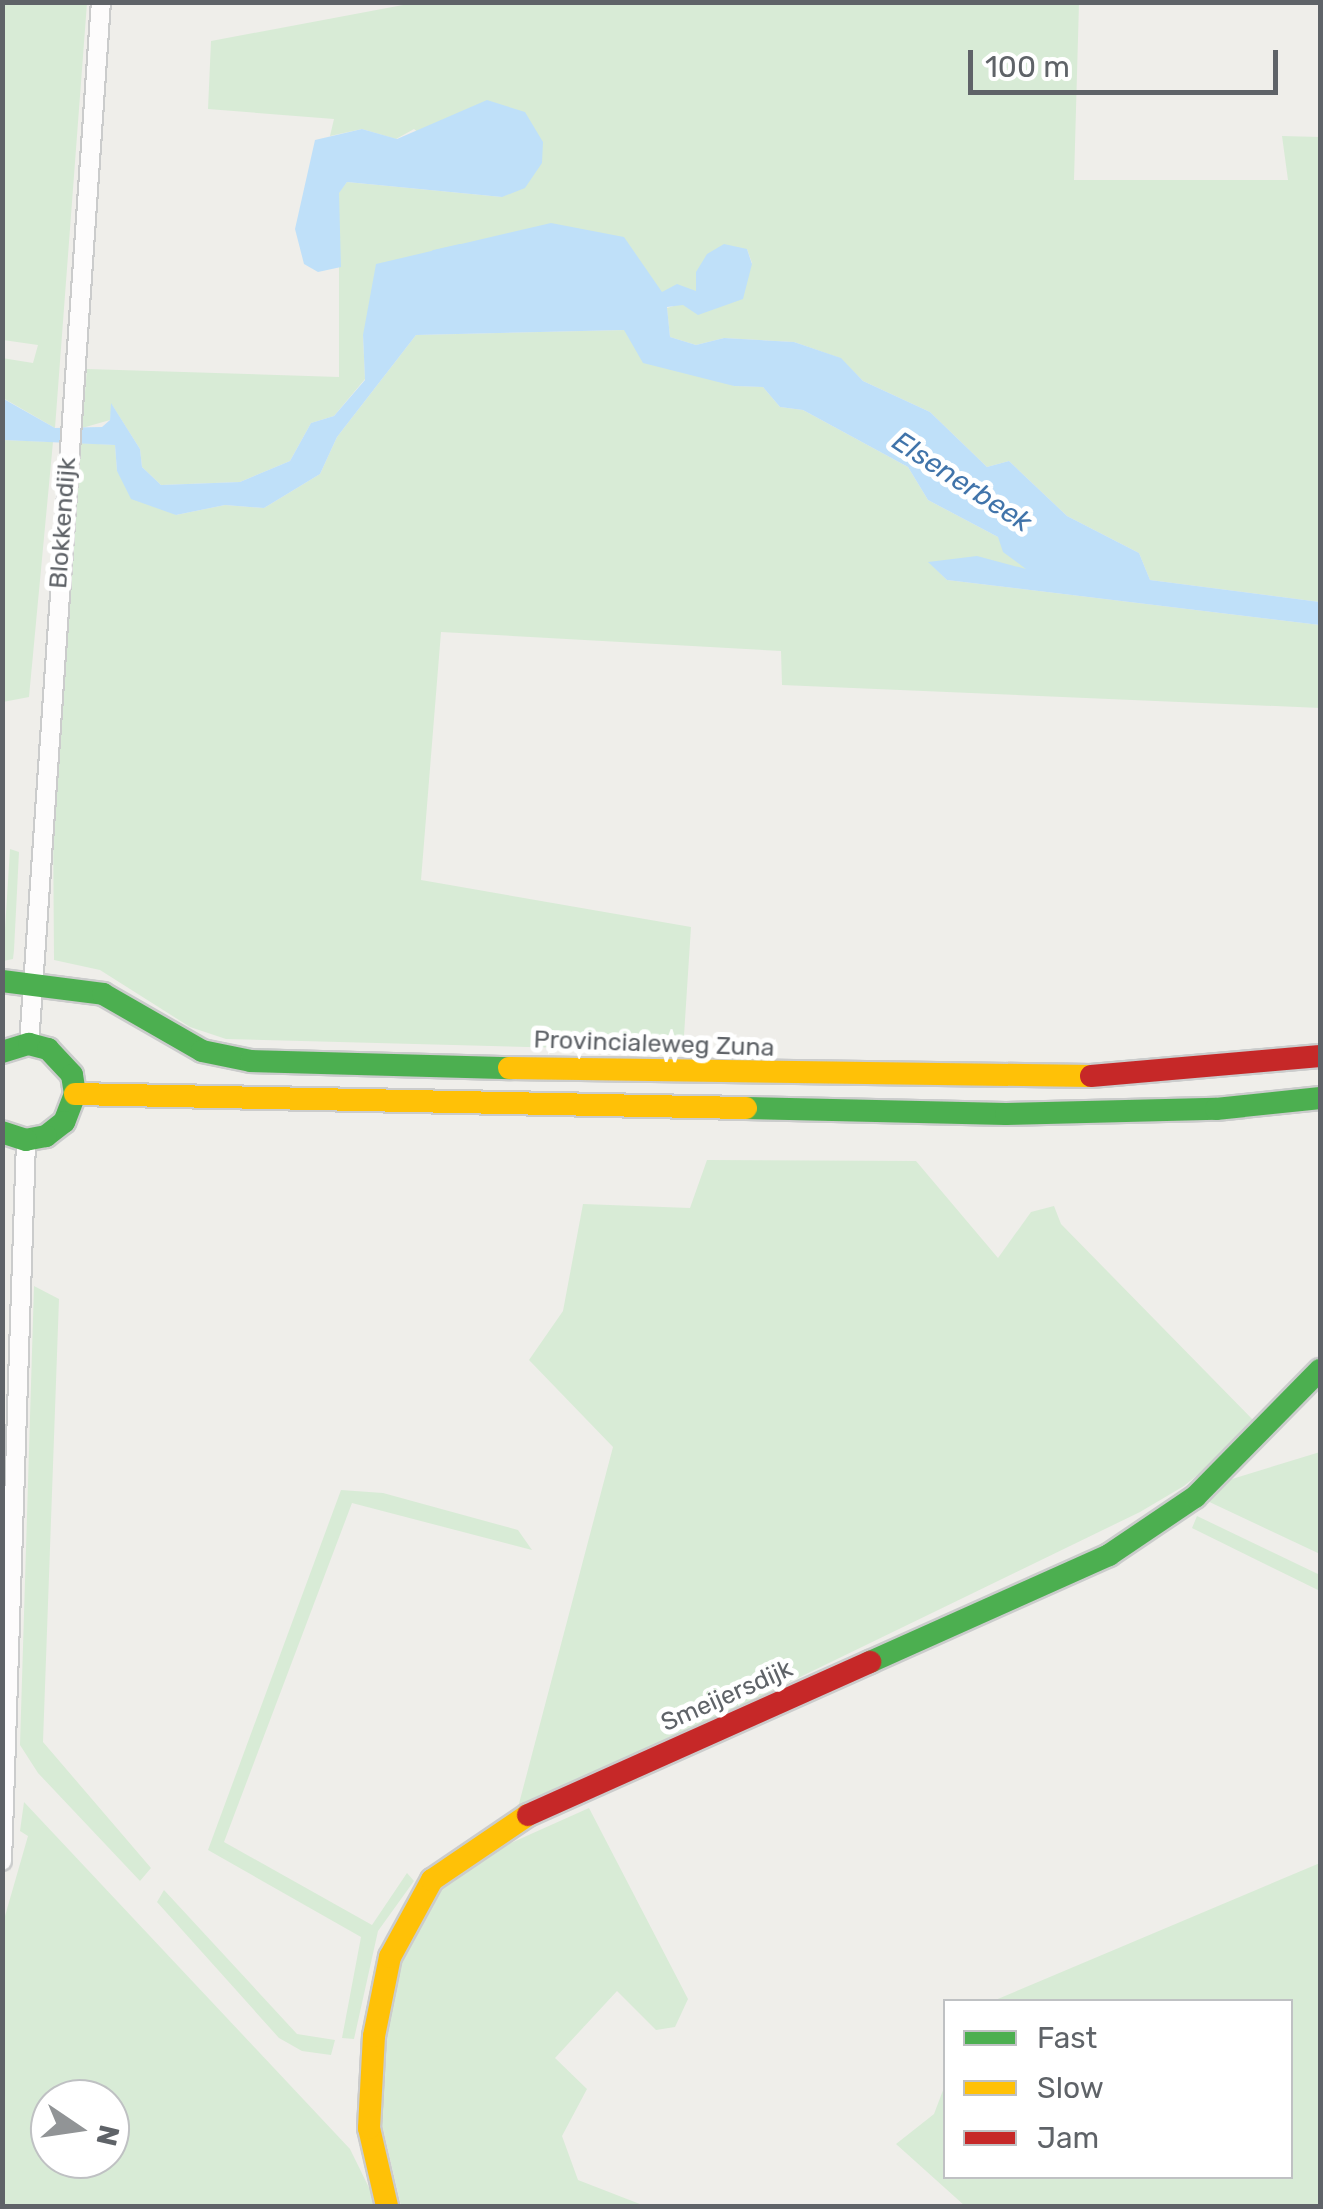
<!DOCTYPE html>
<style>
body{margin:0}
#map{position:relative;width:1323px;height:2209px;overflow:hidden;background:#efeeea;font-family:Rubik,sans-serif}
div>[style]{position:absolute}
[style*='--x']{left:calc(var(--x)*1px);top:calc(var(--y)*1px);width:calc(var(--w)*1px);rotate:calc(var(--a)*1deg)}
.green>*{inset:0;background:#d8ebd6}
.water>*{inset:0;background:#bfe0f9}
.stream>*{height:6px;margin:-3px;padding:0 3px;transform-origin:3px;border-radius:3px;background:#bfe0f9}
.roads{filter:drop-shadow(2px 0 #cbcccc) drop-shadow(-2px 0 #cbcccc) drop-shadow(0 2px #cbcccc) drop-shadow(0 -2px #cbcccc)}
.street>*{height:18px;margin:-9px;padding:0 9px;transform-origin:9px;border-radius:9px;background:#fdfcfc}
.fast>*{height:22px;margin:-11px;padding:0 11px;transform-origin:11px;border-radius:11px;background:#4caf50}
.slow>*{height:22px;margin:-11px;padding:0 11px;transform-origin:11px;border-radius:11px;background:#ffc107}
.jam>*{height:22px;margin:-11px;padding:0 11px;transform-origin:11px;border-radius:11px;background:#c62828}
span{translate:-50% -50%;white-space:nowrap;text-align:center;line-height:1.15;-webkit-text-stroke:10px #fff;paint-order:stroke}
.street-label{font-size:25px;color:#5f6368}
.water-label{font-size:28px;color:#4174aa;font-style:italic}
.frame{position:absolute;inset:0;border:5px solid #5f6368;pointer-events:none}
.legend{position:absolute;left:943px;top:1999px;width:350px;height:180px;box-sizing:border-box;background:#fff;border:2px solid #bfc1c3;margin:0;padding:12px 18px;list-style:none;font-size:30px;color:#5f6368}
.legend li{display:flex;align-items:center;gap:20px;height:50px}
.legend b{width:50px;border:2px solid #bfc1c3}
.north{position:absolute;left:30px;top:2079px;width:100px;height:100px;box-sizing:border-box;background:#fff;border:2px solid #bfc1c3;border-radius:50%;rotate:103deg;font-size:28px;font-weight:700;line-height:40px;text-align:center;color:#5f6368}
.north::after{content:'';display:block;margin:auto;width:35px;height:45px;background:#919496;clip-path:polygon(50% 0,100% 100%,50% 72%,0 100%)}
.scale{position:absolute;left:968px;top:50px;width:310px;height:45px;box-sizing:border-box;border:5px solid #5f6368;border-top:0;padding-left:12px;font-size:30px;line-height:35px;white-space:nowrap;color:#5f6368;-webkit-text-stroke:8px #fff;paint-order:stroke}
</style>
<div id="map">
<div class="green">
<i style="clip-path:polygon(419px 2px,1079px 3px,1074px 180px,1288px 180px,1282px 136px,1320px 137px,1320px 602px,1150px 580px,1139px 553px,1067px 516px,1009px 461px,987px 467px,930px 412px,863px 381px,840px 358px,794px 342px,724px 338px,696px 345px,670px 337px,667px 308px,741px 286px,752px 263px,747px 249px,697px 292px,363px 335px,365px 379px,334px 416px,311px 423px,290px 461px,240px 482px,161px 485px,142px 467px,140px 449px,112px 405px,110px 420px,82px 428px,87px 369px,339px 377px,339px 192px,347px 182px,502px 197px,414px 129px,396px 139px,362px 129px,330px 136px,334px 119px,208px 109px,211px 41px)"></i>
<i style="clip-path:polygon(3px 3px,87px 3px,55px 428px,3px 398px,2px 358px,33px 363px,38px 345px,3px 340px)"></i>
<i style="clip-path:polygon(625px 330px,734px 386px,763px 387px,780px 407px,803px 410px,908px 467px,928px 500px,998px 537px,1029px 571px,929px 562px,947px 580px,1320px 625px,1320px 708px,782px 685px,781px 651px,441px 632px,421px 880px,691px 927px,683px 1051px,226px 1039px,190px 1027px,100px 970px,54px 960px,53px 817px,81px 443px,115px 445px,117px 471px,176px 515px,225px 505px,264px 508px,320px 474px,337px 437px,416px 335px)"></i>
<i style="clip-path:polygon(2px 440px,53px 442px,29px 697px,3px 702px)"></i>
<i style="clip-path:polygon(10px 849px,19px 852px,14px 950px,13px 959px,3px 961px)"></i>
<i style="clip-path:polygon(707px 1160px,916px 1161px,998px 1258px,1031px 1212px,1054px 1206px,1061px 1224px,1258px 1425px,1184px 1486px,1140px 1512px,516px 1815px,613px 1447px,529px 1360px,563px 1311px,583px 1204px,690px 1208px)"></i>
<i style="clip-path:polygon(34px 1286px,59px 1299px,43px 1742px,151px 1868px,140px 1881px,38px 1773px,20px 1745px)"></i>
<i style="clip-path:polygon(1320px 1452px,1320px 1554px,1201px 1498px,1219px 1483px)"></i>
<i style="clip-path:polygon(341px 1490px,383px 1493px,518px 1530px,532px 1550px,352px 1503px,224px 1842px,372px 1925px,407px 1873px,414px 1881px,378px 1931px,354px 2039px,342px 2038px,361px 1937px,208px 1850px)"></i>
<i style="clip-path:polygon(1197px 1516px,1320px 1575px,1320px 1591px,1192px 1528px)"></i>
<i style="clip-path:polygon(evenodd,24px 1802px,350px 2149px,378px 2206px,3px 2206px,3px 1923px,28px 1836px,20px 1831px,24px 1802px,50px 2099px,110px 2099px,110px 2159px,50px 2159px,50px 2099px)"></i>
<i style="clip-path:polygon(589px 1808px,688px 1999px,675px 2027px,656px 2030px,617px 1991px,555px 2058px,587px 2089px,562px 2136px,578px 2180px,645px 2206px,401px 2206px,377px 2103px,391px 1989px,414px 1912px,464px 1864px)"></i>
<i style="clip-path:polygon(1320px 1863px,1320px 2206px,965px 2206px,896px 2144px,934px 2114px,945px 2085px,946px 2176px,1290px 2176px,1290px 2002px,993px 2001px)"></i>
<i style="clip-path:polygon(164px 1890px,297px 2034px,335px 2040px,331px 2055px,302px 2051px,279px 2038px,157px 1902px)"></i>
</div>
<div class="water">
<i style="clip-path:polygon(487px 100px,525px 112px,543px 142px,542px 163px,525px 188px,502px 197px,347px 182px,339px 193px,341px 267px,318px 272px,304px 264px,295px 229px,315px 140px,362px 129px,397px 139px)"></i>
<i style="clip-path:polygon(551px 223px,624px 237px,662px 292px,677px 284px,696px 291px,696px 272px,707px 254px,724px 244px,747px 249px,752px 264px,743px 299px,698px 315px,683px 305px,667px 307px,670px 337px,696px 345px,724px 338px,794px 342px,841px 358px,863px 381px,930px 412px,987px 467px,1009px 461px,1067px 516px,1139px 553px,1150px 580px,1320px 602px,1320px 625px,947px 580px,928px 562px,977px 556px,1026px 569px,1003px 552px,998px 537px,928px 500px,908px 467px,803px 410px,780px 407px,763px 387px,734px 386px,643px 363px,624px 330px,416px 335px,337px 437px,320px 474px,264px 508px,225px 505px,176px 515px,131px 499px,117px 471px,115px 445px,3px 440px,2px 398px,55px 428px,102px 427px,110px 420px,111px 403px,140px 449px,142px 467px,161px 485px,240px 482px,290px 461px,311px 423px,334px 416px,365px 380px,363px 335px,376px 264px)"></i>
</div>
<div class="stream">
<i style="--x:434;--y:253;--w:26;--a:-13"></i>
</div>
<div class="roads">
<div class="street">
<i style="--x:29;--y:1044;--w:1044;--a:-86.05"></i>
<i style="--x:2;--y:1861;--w:721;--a:-88.09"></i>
</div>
<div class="fast">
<i style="--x:2;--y:981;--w:102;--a:7.3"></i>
<i style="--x:103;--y:994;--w:114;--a:29.9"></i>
<i style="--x:202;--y:1051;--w:50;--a:11.5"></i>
<i style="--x:251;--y:1061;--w:258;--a:1.6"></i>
<i style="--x:2;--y:1052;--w:28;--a:-17"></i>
<i style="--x:29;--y:1044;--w:20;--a:15"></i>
<i style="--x:48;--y:1049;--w:35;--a:47"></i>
<i style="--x:72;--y:1075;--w:19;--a:81"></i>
<i style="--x:75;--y:1094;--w:30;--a:111"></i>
<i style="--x:64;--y:1122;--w:23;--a:142"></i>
<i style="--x:46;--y:1136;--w:20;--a:169"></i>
<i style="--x:26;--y:1140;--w:25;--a:-162"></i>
<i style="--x:746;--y:1108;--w:260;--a:1.3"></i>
<i style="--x:1006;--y:1114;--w:210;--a:-1.4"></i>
<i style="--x:1216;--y:1109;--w:105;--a:-6"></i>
<i style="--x:870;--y:1662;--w:262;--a:-24.1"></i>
<i style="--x:1109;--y:1555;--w:104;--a:-34"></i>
<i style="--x:1195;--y:1497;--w:178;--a:-45.5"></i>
</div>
<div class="slow">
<i style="--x:509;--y:1068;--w:582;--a:0.79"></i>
<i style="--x:75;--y:1094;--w:671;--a:1.2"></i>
<i style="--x:387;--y:2206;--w:80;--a:-103"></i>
<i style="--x:369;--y:2128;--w:92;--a:-86.9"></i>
<i style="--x:374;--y:2036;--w:81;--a:-78.6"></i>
<i style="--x:390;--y:1957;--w:88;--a:-61.4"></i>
<i style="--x:432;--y:1880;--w:116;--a:-34.1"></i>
</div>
<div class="jam">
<i style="--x:1091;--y:1076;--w:230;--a:-5"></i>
<i style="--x:528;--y:1815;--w:375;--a:-24.1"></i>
</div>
</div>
<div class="street-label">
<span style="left:63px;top:523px;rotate:-86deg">Blokkendijk</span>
<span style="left:654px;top:1044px;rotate:2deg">Provincialeweg Zuna</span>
<span style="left:727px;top:1696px;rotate:-24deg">Smeijersdijk</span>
</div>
<div class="water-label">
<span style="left:962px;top:482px;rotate:33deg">Elsenerbeek</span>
</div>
<div class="frame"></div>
<ul class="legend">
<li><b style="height:12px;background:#4caf50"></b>Fast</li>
<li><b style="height:12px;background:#ffc107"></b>Slow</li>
<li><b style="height:12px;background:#c62828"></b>Jam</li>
</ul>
<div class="north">N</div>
<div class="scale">100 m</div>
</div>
